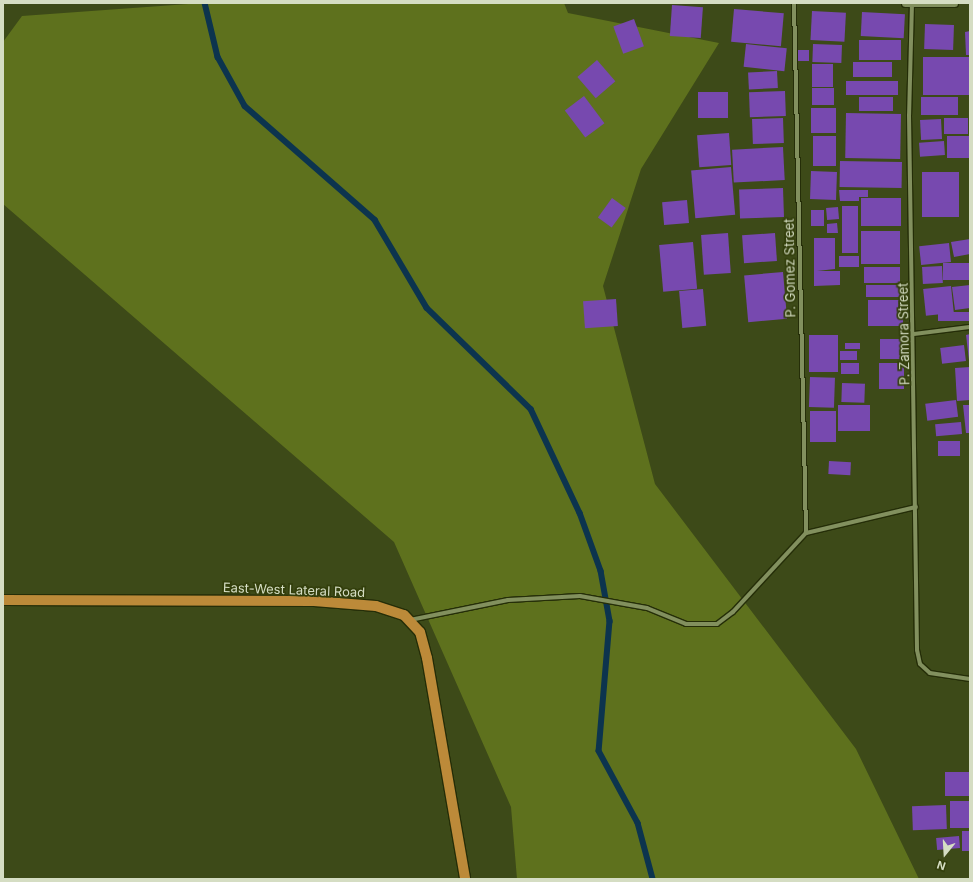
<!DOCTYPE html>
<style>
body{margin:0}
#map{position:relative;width:973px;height:882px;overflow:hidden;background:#3d4a18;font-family:Inter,sans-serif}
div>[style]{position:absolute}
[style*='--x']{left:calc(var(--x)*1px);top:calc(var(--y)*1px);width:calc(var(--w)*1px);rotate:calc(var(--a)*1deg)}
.green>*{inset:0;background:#5e711d}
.stream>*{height:5.5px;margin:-2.75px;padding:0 2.75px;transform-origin:2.75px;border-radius:2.75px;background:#0c344e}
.building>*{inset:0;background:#7749af;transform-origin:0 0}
.roads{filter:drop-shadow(1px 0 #252e08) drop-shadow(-1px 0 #252e08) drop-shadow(0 1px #252e08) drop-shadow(0 -1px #252e08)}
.minor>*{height:4px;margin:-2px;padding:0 2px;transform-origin:2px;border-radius:2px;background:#82905e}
.tertiary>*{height:7px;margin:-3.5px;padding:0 3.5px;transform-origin:3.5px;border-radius:3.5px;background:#82905e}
.primary>*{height:10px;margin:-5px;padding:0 5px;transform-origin:5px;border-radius:5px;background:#bc8a39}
span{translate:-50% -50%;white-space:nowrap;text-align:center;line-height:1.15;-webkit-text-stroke:3.5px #333f0c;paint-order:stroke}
.street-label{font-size:13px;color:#d5ddc3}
.frame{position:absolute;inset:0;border:4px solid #d5ddc3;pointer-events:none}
.north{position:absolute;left:925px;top:834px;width:40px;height:40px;-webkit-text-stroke:3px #333f0c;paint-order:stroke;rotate:198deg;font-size:11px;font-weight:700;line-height:16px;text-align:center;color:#d5ddc3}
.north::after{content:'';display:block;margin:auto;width:14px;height:18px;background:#d5ddc3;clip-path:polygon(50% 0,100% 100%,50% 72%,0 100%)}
</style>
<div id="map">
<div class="green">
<i style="clip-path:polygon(202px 3px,564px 3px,568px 13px,719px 43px,641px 169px,603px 286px,655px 484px,856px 749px,919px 879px,517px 879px,511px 807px,394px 542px,3px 204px,3px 42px,22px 16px)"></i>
</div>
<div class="stream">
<i style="--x:205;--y:3;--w:56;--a:76.5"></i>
<i style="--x:218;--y:57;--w:56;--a:61.1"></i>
<i style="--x:245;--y:106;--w:173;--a:41.2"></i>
<i style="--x:375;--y:220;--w:102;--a:59.4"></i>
<i style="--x:427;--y:308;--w:145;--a:44.2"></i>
<i style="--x:531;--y:409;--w:115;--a:64.8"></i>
<i style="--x:580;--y:513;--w:62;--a:70.1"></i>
<i style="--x:601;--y:571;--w:51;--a:79.8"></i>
<i style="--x:610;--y:621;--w:130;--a:94.8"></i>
<i style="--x:599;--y:751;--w:82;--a:61.6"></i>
<i style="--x:638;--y:823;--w:58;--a:75"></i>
</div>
<div class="building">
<i style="left:672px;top:5px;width:31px;height:31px;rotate:4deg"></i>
<i style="left:734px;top:9px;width:50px;height:33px;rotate:5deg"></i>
<i style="left:812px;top:11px;width:34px;height:29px;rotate:3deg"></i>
<i style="left:862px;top:12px;width:43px;height:24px;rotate:3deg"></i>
<i style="left:634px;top:19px;width:29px;height:22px;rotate:70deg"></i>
<i style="left:925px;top:24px;width:29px;height:25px;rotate:2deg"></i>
<i style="clip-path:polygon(970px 31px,970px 55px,966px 55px,965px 32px)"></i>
<i style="left:859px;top:40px;width:42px;height:20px"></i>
<i style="left:746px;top:44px;width:41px;height:23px;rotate:6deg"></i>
<i style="left:813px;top:44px;width:29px;height:18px;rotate:2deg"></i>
<i style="left:809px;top:50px;width:11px;height:13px;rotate:90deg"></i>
<i style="left:923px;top:57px;width:46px;height:38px"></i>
<i style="left:597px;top:60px;width:28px;height:26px;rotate:49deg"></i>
<i style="left:892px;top:62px;width:15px;height:39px;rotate:90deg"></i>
<i style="left:812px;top:64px;width:21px;height:23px"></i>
<i style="left:777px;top:71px;width:17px;height:29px;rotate:87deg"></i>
<i style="left:846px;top:81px;width:52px;height:14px"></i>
<i style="left:834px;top:88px;width:17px;height:22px;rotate:90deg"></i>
<i style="left:785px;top:91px;width:25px;height:36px;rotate:88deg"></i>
<i style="left:698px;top:92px;width:30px;height:26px"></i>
<i style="left:584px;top:96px;width:34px;height:24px;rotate:53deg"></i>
<i style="left:859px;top:97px;width:34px;height:14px"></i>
<i style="left:921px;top:97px;width:37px;height:18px"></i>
<i style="left:811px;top:108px;width:25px;height:25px"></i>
<i style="left:846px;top:113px;width:55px;height:45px;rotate:1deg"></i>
<i style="left:783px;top:118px;width:25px;height:31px;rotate:88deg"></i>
<i style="left:968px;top:118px;width:16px;height:24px;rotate:90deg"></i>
<i style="left:941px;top:119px;width:20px;height:21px;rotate:87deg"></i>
<i style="left:729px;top:133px;width:32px;height:32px;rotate:86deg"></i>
<i style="left:813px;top:136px;width:23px;height:30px"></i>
<i style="left:970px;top:136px;width:22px;height:23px;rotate:90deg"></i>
<i style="left:944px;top:141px;width:14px;height:25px;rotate:86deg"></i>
<i style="left:783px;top:147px;width:33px;height:51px;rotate:87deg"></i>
<i style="left:840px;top:161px;width:62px;height:26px;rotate:1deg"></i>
<i style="left:731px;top:167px;width:48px;height:40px;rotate:85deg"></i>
<i style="left:811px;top:171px;width:26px;height:28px;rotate:2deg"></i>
<i style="left:959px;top:172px;width:45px;height:37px;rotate:90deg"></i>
<i style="left:783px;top:188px;width:29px;height:44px;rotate:88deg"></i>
<i style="clip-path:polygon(839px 190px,868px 190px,868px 197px,859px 197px,859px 201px,840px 201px)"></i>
<i style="left:612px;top:198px;width:17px;height:24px;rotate:36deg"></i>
<i style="left:861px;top:198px;width:40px;height:28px"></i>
<i style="left:687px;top:200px;width:23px;height:25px;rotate:85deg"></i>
<i style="left:842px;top:206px;width:16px;height:47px"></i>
<i style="left:838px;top:207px;width:12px;height:12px;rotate:85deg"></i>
<i style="left:811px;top:210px;width:13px;height:16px"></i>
<i style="clip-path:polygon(837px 223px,838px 233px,827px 233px,827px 224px)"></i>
<i style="left:861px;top:231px;width:39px;height:33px"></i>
<i style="left:728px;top:233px;width:40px;height:27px;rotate:86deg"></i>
<i style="left:775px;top:233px;width:28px;height:33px;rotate:86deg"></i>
<i style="clip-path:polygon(814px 238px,835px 238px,835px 269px,817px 271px,840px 271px,840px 285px,814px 286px)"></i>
<i style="clip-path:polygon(970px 239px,970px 254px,954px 257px,951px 242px)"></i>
<i style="left:693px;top:242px;width:47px;height:34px;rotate:85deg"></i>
<i style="left:949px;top:243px;width:19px;height:30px;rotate:84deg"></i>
<i style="left:839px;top:256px;width:20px;height:11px"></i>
<i style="left:970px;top:263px;width:17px;height:27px;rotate:90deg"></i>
<i style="left:942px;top:266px;width:17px;height:20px;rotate:87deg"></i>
<i style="left:864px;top:267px;width:36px;height:16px"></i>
<i style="left:783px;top:272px;width:47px;height:39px;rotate:85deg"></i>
<i style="left:901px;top:285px;width:12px;height:35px;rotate:90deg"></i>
<i style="clip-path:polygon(970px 285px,970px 308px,955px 310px,952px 287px)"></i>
<i style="left:951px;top:286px;width:27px;height:28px;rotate:84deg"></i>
<i style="left:703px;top:289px;width:37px;height:24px;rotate:85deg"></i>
<i style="left:616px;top:299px;width:27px;height:33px;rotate:86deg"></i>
<i style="left:868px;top:300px;width:35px;height:26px"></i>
<i style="left:970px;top:312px;width:9px;height:32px;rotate:90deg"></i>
<i style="clip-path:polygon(970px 334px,970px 360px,969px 360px,966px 335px)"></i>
<i style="left:809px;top:335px;width:29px;height:37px"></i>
<i style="left:880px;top:339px;width:24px;height:20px"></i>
<i style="left:845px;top:343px;width:15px;height:6px"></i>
<i style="left:964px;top:345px;width:16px;height:24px;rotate:83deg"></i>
<i style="left:840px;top:351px;width:17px;height:9px"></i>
<i style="left:841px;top:363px;width:18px;height:11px"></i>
<i style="left:879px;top:363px;width:25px;height:26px"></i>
<i style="clip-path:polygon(970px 367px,970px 400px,957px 401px,955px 368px)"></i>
<i style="left:810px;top:377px;width:25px;height:30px;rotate:2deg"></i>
<i style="left:842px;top:383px;width:23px;height:19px;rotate:2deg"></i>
<i style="left:956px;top:400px;width:17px;height:31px;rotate:83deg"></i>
<i style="left:838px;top:405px;width:32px;height:26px"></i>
<i style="clip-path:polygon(963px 405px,970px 405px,970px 433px,966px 433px)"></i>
<i style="left:810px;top:411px;width:26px;height:31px"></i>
<i style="left:961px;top:422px;width:12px;height:26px;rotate:85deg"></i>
<i style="left:938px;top:441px;width:22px;height:15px"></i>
<i style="left:829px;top:461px;width:22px;height:13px;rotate:3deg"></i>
<i style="left:945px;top:772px;width:25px;height:24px"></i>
<i style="left:970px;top:801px;width:27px;height:20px;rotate:90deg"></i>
<i style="left:946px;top:805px;width:24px;height:34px;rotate:88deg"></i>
<i style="left:962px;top:831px;width:8px;height:20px"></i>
<i style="left:959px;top:836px;width:12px;height:23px;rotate:85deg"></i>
</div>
<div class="roads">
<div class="minor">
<i style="--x:794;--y:3;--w:530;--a:88.7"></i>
<i style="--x:912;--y:3;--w:112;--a:91.5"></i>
<i style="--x:909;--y:115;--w:535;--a:89.14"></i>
<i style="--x:917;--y:650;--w:14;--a:78"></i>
<i style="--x:920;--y:664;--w:13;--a:42"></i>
<i style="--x:930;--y:673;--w:40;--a:8.5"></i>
<i style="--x:914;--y:334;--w:56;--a:-7.1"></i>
<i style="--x:410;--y:620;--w:100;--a:-11.5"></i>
<i style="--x:508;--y:600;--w:72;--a:-3.2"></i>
<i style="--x:580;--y:596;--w:68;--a:10.2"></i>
<i style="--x:647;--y:608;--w:42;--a:22.3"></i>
<i style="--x:686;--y:624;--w:31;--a:0"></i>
<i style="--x:717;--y:624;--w:20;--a:-37"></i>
<i style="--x:733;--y:612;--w:108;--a:-47.3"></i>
<i style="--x:806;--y:533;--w:113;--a:-13.3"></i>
</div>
<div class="tertiary">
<i style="--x:905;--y:3;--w:49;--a:0"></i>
</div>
<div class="primary">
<i style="--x:3;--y:600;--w:311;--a:0.2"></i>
<i style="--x:314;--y:601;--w:62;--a:4.6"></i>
<i style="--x:376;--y:606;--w:29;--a:18"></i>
<i style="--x:404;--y:615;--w:23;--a:47"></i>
<i style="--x:420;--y:632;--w:27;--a:75"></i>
<i style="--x:427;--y:658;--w:224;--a:80.2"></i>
</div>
</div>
<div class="street-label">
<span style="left:790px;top:268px;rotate:-91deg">P. Gomez Street</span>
<span style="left:904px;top:334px;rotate:-91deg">P. Zamora Street</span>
<span style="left:294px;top:590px;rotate:2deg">East-West Lateral Road</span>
</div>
<div class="frame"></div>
<div class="north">N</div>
</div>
